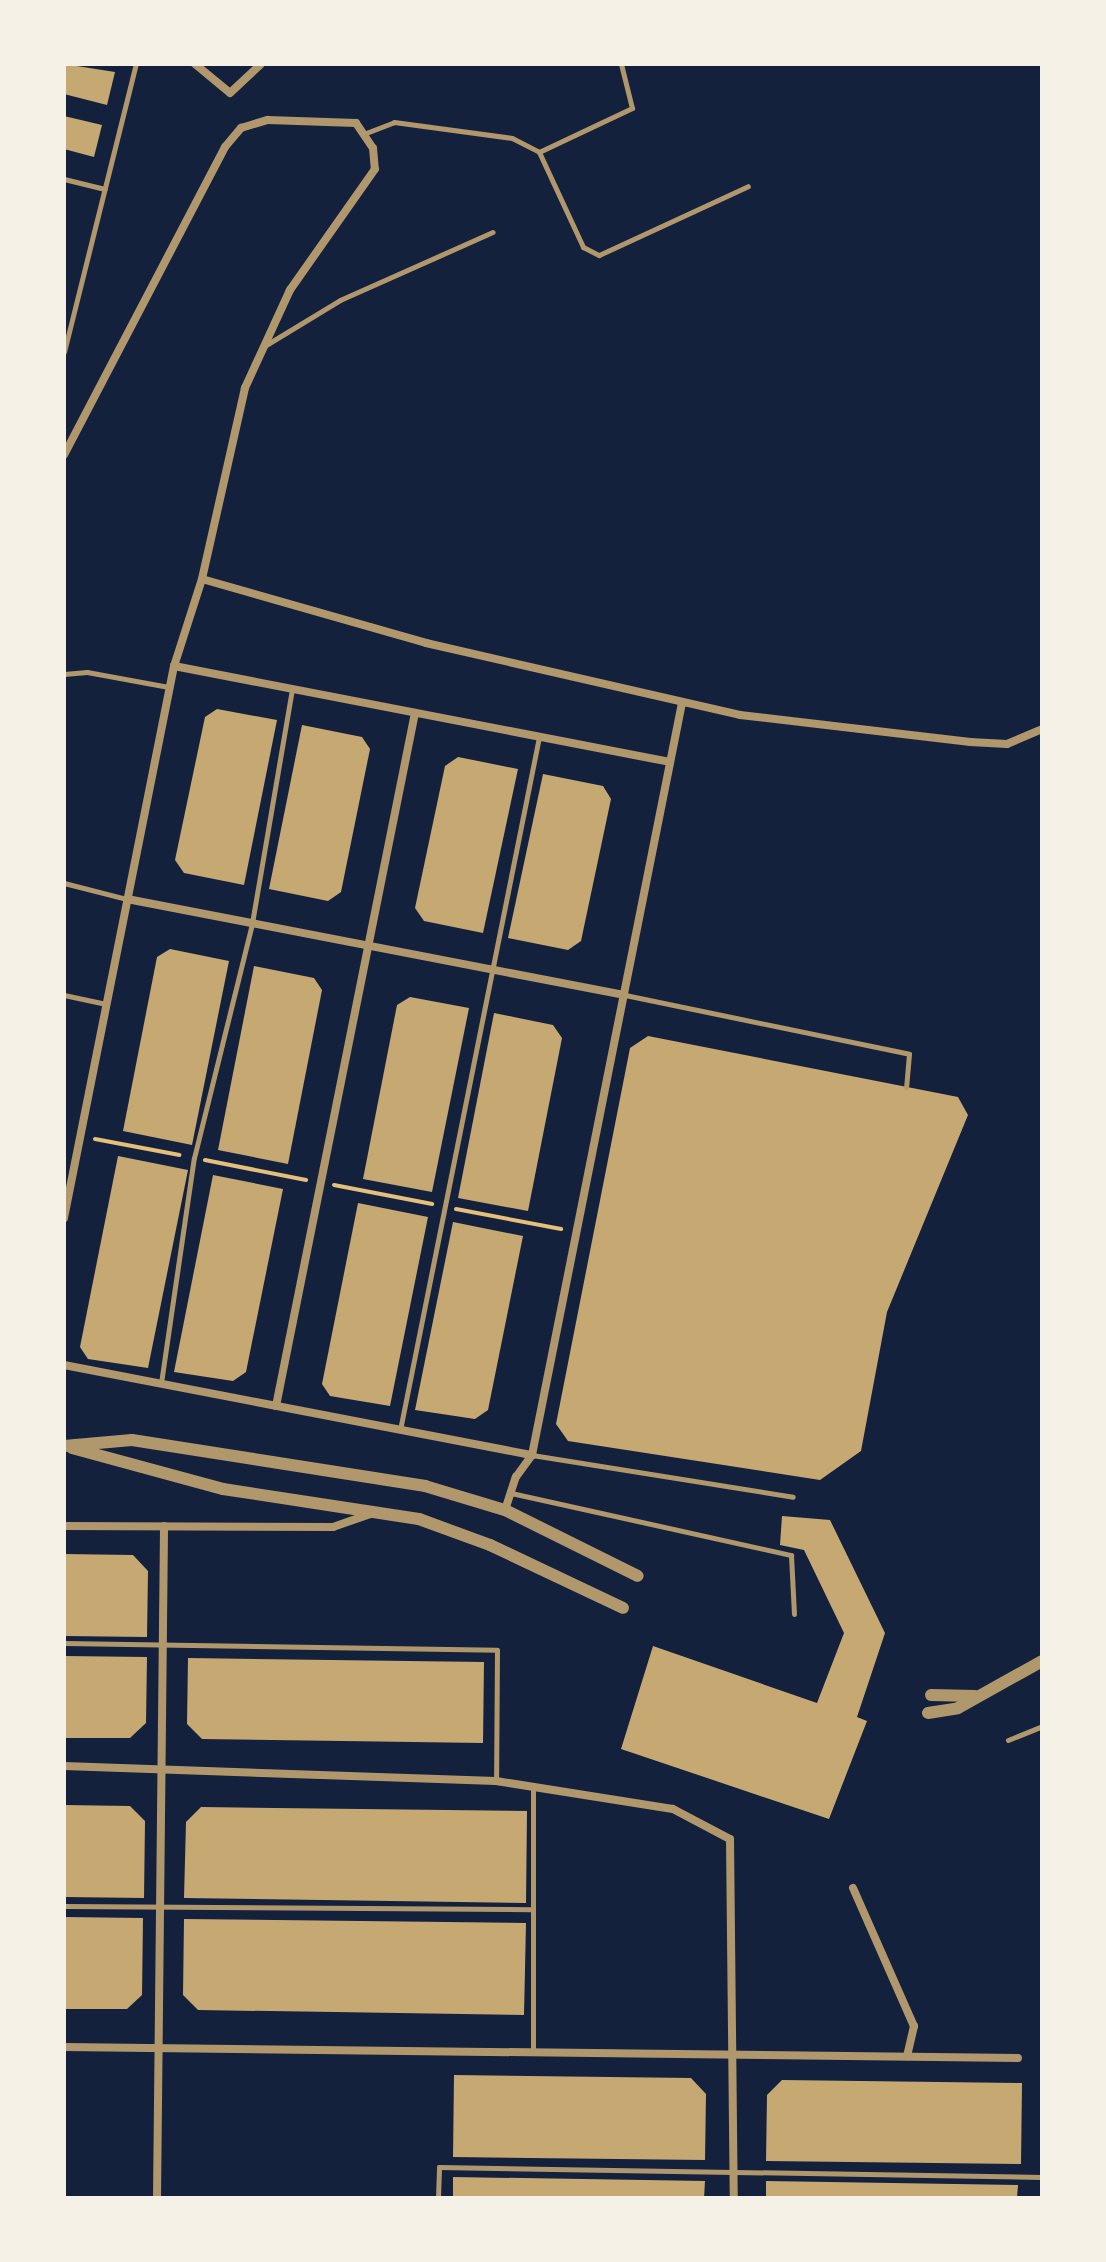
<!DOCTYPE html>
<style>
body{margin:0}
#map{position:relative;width:1106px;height:2262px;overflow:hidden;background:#14213d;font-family:Georgia,serif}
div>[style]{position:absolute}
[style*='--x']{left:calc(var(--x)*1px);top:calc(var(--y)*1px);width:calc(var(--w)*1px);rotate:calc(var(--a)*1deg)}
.building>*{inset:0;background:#c6a872}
.path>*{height:4px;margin:-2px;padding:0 2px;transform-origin:2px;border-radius:2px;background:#e5c07b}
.service>*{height:5px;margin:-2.5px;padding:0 2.5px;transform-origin:2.5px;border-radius:2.5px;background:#b1986c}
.minor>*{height:8px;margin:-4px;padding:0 4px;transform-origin:4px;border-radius:4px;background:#b1986c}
.tertiary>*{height:12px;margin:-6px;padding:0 6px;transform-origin:6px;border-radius:6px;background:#b1986c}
span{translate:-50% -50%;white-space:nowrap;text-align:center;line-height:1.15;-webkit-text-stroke:8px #f6f1e7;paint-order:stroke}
.frame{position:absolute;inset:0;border:66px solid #f6f1e7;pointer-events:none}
</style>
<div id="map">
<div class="building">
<i style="clip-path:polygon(64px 64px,115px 72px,107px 105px,64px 94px)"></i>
<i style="clip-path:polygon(64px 116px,102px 125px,94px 157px,64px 149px)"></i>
<i style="clip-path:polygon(217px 709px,277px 720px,244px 885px,184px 873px,175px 860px,205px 717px)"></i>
<i style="clip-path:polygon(302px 725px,362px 737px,370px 749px,341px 892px,328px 901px,269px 889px)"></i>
<i style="clip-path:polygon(458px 757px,518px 769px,483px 933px,424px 921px,415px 908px,445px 766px)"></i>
<i style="clip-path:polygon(543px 774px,603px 786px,611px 799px,581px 941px,568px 950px,508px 938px)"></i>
<i style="clip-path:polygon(170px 949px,229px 961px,192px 1145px,123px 1131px,157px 957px)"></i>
<i style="clip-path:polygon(254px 966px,314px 978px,322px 990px,288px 1164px,218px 1150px)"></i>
<i style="clip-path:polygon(410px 997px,469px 1008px,432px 1192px,363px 1179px,397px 1005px)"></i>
<i style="clip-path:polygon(494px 1013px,553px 1025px,562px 1038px,528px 1211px,458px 1198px)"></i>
<i style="clip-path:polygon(648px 1036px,958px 1097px,968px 1115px,887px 1312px,861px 1451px,820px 1480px,568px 1441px,556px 1424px,630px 1048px)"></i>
<i style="clip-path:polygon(118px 1156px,188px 1170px,148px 1368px,88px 1359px,80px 1347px)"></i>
<i style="clip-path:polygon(213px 1175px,283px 1189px,246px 1372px,233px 1381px,174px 1372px)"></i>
<i style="clip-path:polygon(358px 1203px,428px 1217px,390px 1406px,330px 1396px,322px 1384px)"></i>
<i style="clip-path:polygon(453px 1222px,523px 1236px,488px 1410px,475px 1419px,415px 1410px)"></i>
<i style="clip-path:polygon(782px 1516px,830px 1520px,885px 1633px,857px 1717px,867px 1721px,829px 1819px,621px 1749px,653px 1646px,817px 1703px,844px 1633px,804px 1550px,780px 1545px)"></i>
<i style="clip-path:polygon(64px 1554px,133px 1555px,148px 1571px,147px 1637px,64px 1636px)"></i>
<i style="clip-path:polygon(64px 1656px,147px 1657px,146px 1723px,130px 1738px,64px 1738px)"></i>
<i style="clip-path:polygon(188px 1658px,484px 1662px,483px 1743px,202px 1739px,187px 1724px)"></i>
<i style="clip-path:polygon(64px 1805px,130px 1806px,145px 1821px,144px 1898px,64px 1897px)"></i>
<i style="clip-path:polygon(201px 1807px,527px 1811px,526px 1903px,184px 1898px,186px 1822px)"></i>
<i style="clip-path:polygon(64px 1917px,143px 1918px,142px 1995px,127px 2009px,64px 2009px)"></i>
<i style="clip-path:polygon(184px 1919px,526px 1923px,524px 2015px,198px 2010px,183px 1995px)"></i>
<i style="clip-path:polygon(454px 2075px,691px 2078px,706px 2094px,705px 2160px,453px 2157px)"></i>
<i style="clip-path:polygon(782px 2080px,1022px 2083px,1021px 2164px,766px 2161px,767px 2095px)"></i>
<i style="clip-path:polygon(453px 2177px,705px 2181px,704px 2198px,453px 2198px)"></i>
<i style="clip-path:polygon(766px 2181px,1018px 2185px,1017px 2198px,766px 2198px)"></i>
</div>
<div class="path">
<i style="--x:95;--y:1139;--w:86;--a:10.7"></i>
<i style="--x:205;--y:1160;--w:103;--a:11.2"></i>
<i style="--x:334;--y:1185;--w:100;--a:11"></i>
<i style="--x:456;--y:1209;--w:107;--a:10.8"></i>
</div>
<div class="service">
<i style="--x:366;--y:133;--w:30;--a:-21"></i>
<i style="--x:394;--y:122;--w:119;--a:7.7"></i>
<i style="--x:512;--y:138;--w:30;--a:27"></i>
<i style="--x:539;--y:152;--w:105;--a:65.1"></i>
<i style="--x:583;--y:247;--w:18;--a:27"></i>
<i style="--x:599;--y:255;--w:164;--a:-24.8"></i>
<i style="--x:539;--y:152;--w:103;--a:-25.3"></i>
<i style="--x:632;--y:108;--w:45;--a:-104"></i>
<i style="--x:64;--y:179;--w:42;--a:13.7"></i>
<i style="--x:266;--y:345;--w:87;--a:-31.3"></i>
<i style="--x:340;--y:300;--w:167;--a:-24"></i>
<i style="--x:64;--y:352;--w:297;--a:-76"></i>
<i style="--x:64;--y:674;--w:23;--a:-5"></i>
<i style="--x:87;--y:672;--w:83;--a:10.4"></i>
<i style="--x:64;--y:883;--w:65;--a:14.3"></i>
<i style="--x:64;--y:995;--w:43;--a:12.1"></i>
<i style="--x:625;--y:995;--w:290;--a:11.7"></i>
<i style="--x:909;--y:1054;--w:33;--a:95"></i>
<i style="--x:161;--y:1383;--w:227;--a:-81.7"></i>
<i style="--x:194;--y:1158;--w:242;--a:-76.1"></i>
<i style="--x:252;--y:923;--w:237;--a:-80.3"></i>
<i style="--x:400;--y:1430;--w:707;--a:-78.66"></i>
<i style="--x:532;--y:1455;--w:264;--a:9.1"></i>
<i style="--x:511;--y:1493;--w:287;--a:12.5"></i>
<i style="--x:791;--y:1555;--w:59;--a:87.1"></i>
<i style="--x:64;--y:1643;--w:433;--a:0.9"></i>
<i style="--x:497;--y:1650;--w:131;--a:90.4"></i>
<i style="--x:1008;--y:1740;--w:37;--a:-22"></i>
<i style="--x:533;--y:1789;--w:263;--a:90"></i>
<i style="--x:64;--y:1906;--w:468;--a:0.4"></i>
<i style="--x:438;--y:2198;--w:31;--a:-88"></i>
<i style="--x:439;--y:2167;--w:603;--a:0.95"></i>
</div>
<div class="minor">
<i style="--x:195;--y:64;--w:45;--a:39.6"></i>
<i style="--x:230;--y:93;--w:42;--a:-43.1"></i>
<i style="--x:64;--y:455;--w:348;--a:-62.4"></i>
<i style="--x:225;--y:147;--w:25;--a:-50"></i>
<i style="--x:241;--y:128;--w:28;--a:-17"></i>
<i style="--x:268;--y:120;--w:88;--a:2"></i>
<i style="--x:356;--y:123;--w:30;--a:56"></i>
<i style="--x:373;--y:148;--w:21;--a:85"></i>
<i style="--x:375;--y:169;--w:148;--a:125.1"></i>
<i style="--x:290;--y:290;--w:108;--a:114.7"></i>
<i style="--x:245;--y:388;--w:196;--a:102.7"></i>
<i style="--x:202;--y:579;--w:91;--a:107.8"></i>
<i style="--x:174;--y:666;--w:563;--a:101.27"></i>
<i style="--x:202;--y:579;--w:233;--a:15.9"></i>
<i style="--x:426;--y:643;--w:322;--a:12.9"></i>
<i style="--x:740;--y:715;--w:232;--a:6.7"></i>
<i style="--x:970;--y:742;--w:37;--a:3"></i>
<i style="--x:1007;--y:744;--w:38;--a:-23"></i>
<i style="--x:174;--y:666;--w:505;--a:10.95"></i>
<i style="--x:127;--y:899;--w:506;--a:10.93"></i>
<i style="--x:64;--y:1365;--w:477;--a:10.9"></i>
<i style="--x:276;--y:1406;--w:707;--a:-78.66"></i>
<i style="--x:505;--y:1510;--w:35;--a:-72"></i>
<i style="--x:516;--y:1477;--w:27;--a:-54"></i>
<i style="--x:532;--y:1455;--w:767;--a:-78.72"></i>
<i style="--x:64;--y:1526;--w:269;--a:0.2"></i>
<i style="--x:333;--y:1527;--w:42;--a:-19.3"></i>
<i style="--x:64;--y:1766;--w:432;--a:2"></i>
<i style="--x:496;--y:1781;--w:179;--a:9"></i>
<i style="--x:673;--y:1809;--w:64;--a:27.8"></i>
<i style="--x:730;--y:1839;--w:359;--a:89.4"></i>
<i style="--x:853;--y:1888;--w:151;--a:66.2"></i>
<i style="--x:914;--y:2026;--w:31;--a:103"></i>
<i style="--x:64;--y:2047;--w:954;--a:0.66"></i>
<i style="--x:157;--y:2198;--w:672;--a:-89.4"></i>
</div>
<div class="tertiary">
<i style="--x:64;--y:1446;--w:68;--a:-5"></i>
<i style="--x:132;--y:1440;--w:297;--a:8.9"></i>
<i style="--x:425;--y:1486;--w:84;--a:16.7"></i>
<i style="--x:505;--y:1510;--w:148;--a:26.4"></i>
<i style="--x:72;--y:1448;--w:156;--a:15.2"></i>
<i style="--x:223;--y:1489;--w:198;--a:8.7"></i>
<i style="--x:419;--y:1519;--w:76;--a:20.1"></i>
<i style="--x:490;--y:1545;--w:147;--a:25.3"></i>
<i style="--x:931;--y:1695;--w:44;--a:1.3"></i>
<i style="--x:928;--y:1713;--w:30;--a:-9"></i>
<i style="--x:958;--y:1708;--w:96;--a:-29.2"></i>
</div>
<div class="frame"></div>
</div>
